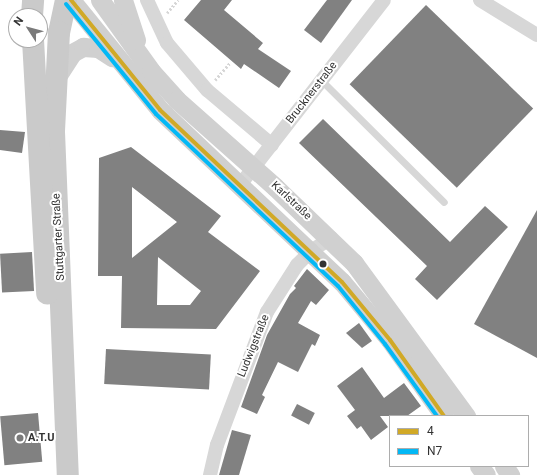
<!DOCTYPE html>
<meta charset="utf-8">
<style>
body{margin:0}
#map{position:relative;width:537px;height:475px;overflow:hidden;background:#fff;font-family:Roboto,sans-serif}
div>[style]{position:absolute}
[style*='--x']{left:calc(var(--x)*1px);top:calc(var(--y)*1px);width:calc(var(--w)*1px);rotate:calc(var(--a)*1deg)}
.building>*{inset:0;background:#818181;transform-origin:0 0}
.path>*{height:2.5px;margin-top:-1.25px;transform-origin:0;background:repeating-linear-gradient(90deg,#d6d6d6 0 2px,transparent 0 4px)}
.service>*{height:7px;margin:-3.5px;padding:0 3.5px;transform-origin:3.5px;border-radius:3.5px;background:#d7d7d7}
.minor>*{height:14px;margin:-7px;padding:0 7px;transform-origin:7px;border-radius:7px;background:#d7d7d7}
.secondary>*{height:19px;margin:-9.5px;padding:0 9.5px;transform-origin:9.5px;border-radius:9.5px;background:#d0d0d0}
.primary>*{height:22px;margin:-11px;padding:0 11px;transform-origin:11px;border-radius:11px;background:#cacaca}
.bus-1>*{height:4px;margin:-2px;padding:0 2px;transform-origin:2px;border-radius:2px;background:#d1a926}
.bus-2>*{height:4px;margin:-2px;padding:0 2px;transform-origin:2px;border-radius:2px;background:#03b8f5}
.dots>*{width:11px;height:11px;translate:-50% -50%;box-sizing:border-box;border:2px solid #fff;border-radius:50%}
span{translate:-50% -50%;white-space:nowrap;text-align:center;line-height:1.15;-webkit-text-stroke:4px #fff;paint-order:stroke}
.street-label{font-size:11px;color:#333}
.poi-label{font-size:11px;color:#333;font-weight:700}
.left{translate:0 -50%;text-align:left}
.legend{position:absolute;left:389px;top:415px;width:140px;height:52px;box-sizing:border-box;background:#fff;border:1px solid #adadad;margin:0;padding:5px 7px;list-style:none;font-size:12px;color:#333}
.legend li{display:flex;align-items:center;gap:8px;height:20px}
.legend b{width:20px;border:1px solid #adadad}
.north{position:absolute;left:8px;top:8px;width:40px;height:40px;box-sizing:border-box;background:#fff;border:1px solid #adadad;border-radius:50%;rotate:306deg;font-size:11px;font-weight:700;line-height:16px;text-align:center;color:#333}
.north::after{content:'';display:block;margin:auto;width:14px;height:18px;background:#7a7a7a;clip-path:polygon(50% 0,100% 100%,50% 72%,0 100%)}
</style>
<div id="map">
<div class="building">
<i style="clip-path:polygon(201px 0,232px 0,224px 10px,263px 43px,258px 49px,291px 71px,279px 88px,244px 64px,241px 69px,184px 20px)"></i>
<i style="clip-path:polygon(327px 0,352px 0,321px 43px,304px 30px)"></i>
<i style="left:426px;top:5px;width:149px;height:110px;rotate:44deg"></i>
<i style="clip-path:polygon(323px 119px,450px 242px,485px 206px,508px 227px,437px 300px,415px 279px,427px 266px,299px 143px)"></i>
<i style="clip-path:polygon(0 130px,25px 132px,22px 153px,0 150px)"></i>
<i style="clip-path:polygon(evenodd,131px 147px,221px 216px,208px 232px,260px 271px,216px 329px,121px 328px,122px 276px,98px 276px,99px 158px,131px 147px,132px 187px,177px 222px,132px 258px,132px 187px,131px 147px,158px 257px,201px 291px,190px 305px,157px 305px,158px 257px)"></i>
<i style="clip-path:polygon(537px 210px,537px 358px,474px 324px)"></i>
<i style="left:32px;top:252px;width:39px;height:32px;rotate:87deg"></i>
<i style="clip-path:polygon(307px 269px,329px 290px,316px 305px,311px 301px,298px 323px,320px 335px,315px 346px,312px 344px,298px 372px,278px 362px,262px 395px,265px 397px,257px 414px,241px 407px,267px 335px,290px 294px,296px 288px,294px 286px)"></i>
<i style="clip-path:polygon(359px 323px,372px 341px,362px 348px,346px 333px)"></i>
<i style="left:106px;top:349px;width:105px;height:35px;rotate:3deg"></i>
<i style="clip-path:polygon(362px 367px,384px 398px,404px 383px,421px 406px,407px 416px,380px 416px,388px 427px,371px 440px,361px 426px,357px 429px,347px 416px,355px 410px,337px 386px)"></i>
<i style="left:297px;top:404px;width:20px;height:13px;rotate:27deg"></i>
<i style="left:38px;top:413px;width:49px;height:38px;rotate:85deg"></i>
<i style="clip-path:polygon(232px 430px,251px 435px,239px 475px,219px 475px)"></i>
</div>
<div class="path">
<i style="--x:167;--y:13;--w:17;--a:-50"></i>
<i style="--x:215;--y:80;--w:23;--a:-49"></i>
</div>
<div class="service">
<i style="--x:321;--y:80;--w:173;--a:44.8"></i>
</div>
<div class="minor">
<i style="--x:147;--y:0;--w:47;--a:65.1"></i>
<i style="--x:167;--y:43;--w:62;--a:49.6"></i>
<i style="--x:207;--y:90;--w:85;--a:40.2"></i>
<i style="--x:480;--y:0;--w:67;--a:31.6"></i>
<i style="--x:240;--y:185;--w:234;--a:-52.1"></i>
<i style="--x:210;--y:475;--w:31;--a:-77"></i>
<i style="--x:217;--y:445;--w:142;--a:-69.4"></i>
<i style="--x:267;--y:312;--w:56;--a:-57.4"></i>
<i style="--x:297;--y:265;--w:20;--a:-45"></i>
<i style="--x:311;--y:251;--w:24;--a:-33"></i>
</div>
<div class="secondary">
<i style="--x:71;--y:0;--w:141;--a:51"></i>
<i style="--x:160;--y:110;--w:250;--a:43.4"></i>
<i style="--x:342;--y:282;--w:75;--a:50.4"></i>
<i style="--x:390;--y:340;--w:93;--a:54.6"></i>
<i style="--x:100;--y:0;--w:87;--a:54.3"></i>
<i style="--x:151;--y:71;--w:39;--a:48"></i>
<i style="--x:177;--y:100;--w:131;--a:41.6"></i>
<i style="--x:275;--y:187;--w:110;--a:43.9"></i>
<i style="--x:354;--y:263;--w:190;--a:53.8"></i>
<i style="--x:123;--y:0;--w:42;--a:72"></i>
<i style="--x:56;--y:78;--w:30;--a:-57"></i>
<i style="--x:72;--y:53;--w:13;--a:-29"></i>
<i style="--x:83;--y:47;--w:15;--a:4"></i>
<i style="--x:98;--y:48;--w:17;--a:33"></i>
<i style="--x:479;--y:466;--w:11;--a:52"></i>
<i style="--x:504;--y:466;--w:11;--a:56"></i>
</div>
<div class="primary">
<i style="--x:66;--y:0;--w:33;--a:102"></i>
<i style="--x:59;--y:32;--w:100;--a:92.9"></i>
<i style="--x:54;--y:132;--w:343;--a:87.7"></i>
<i style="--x:32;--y:16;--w:16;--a:-86"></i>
<i style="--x:33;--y:40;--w:254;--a:86.8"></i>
</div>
<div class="bus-1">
<i style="--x:71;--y:0;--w:141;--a:51"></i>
<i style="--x:160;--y:110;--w:250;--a:43.4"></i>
<i style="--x:342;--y:282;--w:75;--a:50.4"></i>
<i style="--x:390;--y:340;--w:93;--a:54.6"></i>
</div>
<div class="bus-2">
<i style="--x:66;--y:4;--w:142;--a:50.7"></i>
<i style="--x:156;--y:114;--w:250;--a:43.4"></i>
<i style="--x:338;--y:286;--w:75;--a:51"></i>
<i style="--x:385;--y:344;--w:89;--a:54.2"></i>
</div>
<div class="dots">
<i style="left:323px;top:264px;background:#333"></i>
<i style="left:20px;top:438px;background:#7a7a7a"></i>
</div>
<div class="street-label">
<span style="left:312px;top:93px;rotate:-52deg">Brucknerstraße</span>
<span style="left:291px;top:201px;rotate:43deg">Karlstraße</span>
<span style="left:59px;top:237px;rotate:-93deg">Stuttgarter Straße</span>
<span style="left:254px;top:346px;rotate:-68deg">Ludwigstraße</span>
</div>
<div class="poi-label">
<span class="left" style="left:28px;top:438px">A.T.U</span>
</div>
<ul class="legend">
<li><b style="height:5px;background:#d1a926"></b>4</li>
<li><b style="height:5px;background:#03b8f5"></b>N7</li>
</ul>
<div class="north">N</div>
</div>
